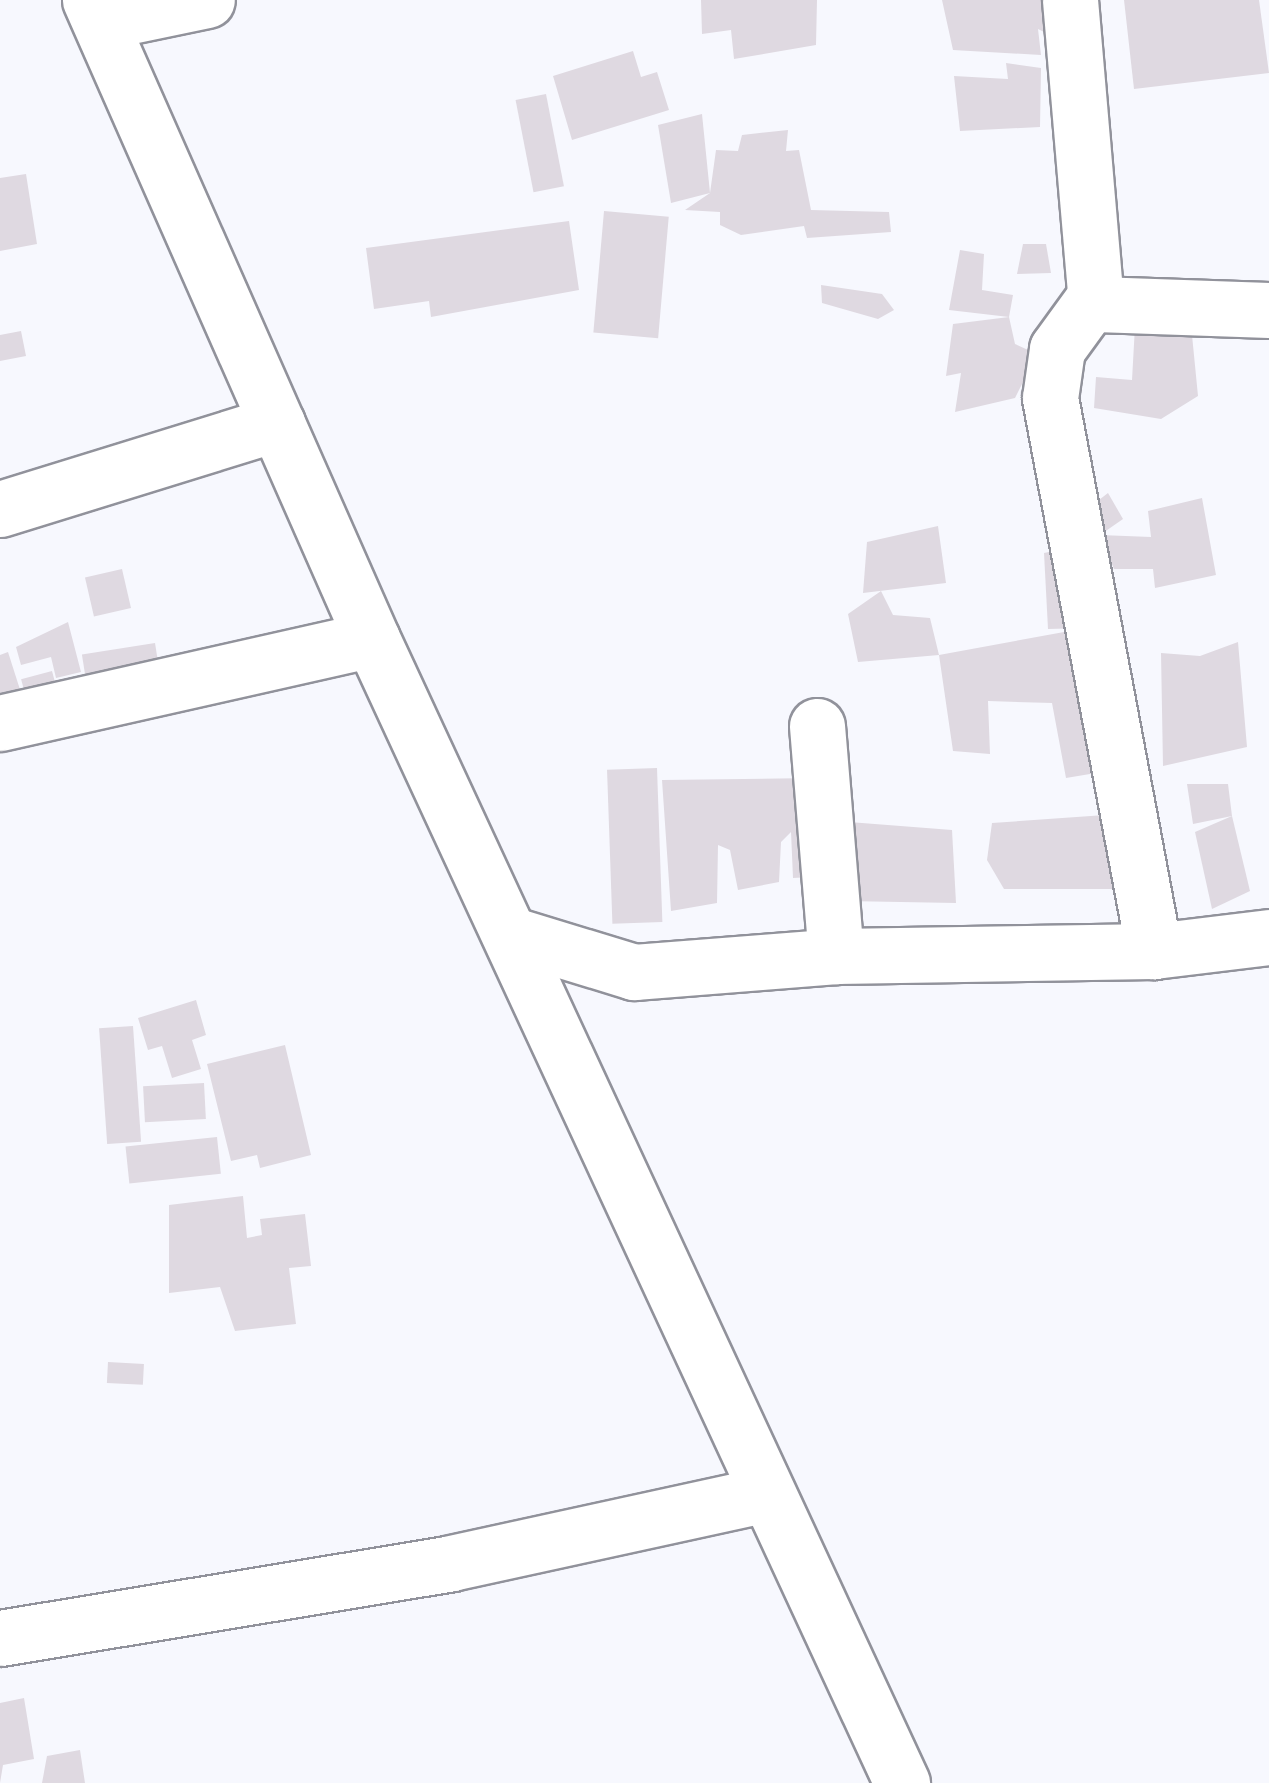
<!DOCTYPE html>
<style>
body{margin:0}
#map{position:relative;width:1269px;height:1783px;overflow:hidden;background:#f7f8fe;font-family:Commissioner,sans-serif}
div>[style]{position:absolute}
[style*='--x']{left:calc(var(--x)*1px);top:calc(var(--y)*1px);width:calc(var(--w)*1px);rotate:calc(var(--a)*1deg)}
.building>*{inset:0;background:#dfd9e1;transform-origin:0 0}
.roads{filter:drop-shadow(2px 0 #91929b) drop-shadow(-2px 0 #91929b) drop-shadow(0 2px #91929b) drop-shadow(0 -2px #91929b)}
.minor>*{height:55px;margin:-27.5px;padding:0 27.5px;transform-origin:27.5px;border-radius:27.5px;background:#fff}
span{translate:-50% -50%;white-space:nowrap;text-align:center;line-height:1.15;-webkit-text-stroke:9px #fff;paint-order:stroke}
</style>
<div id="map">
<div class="building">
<i style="clip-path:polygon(701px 0,817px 0,816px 45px,734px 59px,731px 30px,702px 34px)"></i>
<i style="clip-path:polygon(942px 0,1048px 0,1056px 38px,1038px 29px,1041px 55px,953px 50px)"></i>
<i style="clip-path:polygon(1124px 0,1259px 0,1269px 73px,1134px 89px)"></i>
<i style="clip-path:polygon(633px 51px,641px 77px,657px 72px,669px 110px,572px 140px,553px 76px)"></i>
<i style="clip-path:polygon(1006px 63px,1041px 68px,1040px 127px,960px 131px,954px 76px,1008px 79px)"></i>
<i style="left:546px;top:94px;width:94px;height:31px;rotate:79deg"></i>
<i style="clip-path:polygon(702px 114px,710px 193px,671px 203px,658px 125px)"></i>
<i style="clip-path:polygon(788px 130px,786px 151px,799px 150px,811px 210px,889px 212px,891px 232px,807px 238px,804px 226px,741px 235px,720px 225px,720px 212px,685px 210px,710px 193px,716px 150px,738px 151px,742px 135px)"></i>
<i style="clip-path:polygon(26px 174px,37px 244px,0 251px,0 178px)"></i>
<i style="left:604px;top:211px;width:65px;height:122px;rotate:5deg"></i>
<i style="clip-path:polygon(569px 221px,579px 290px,431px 317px,429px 301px,374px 309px,366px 248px)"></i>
<i style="clip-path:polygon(1023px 244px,1046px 244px,1051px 273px,1017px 274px)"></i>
<i style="clip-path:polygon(960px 250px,984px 254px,982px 290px,1013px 295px,1009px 317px,949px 310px)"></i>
<i style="clip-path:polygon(821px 285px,882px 294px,894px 310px,878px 319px,822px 303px)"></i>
<i style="clip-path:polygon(1009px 317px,1015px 344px,1037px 354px,1015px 398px,955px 412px,961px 373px,946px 376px,953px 324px)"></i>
<i style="clip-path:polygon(1135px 326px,1192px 335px,1198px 396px,1161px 419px,1094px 408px,1096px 377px,1132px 380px)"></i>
<i style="clip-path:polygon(21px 331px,26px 356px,0 361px,0 335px)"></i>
<i style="clip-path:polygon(1108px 493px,1123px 519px,1100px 535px,1095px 503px)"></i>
<i style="clip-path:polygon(1202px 498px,1216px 575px,1155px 588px,1153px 569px,1114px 569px,1100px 535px,1151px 537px,1148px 511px)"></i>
<i style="clip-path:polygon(938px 526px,946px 583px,863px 593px,867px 542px)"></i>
<i style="clip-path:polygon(1068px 548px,1086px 628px,1048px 629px,1044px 553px)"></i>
<i style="left:122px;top:569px;width:40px;height:38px;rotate:77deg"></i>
<i style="clip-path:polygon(881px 591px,893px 615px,930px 618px,939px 655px,858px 662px,848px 614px)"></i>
<i style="clip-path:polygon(68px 622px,81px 672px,56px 678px,51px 657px,21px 665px,16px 647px)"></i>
<i style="clip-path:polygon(1086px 628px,1108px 771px,1066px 778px,1052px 703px,988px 701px,990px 754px,953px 751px,939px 655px)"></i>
<i style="clip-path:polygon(1238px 642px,1247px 747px,1163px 766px,1161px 653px,1200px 656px)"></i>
<i style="left:155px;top:643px;width:45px;height:74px;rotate:81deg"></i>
<i style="clip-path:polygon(8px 652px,23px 699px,0 704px,0 655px)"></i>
<i style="left:52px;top:671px;width:31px;height:32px;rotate:75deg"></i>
<i style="left:657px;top:768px;width:154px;height:50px;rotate:88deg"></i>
<i style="clip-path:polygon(814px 778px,812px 877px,793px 878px,791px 832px,781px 842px,779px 882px,738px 890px,730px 850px,718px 845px,717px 903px,671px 911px,662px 780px)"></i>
<i style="clip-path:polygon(1187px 784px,1228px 784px,1232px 816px,1193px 824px)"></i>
<i style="clip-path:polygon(1105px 815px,1117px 889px,1004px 889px,987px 860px,992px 823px)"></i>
<i style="clip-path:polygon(1232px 816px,1250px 891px,1212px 909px,1195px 832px)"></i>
<i style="clip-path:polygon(849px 822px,952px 830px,956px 903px,845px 901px)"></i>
<i style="clip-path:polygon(196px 1000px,206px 1035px,192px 1040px,201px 1069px,172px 1078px,162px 1046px,148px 1050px,138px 1018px)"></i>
<i style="left:133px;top:1026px;width:116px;height:34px;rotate:86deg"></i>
<i style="clip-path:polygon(285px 1045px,311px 1155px,260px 1168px,257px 1155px,231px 1161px,207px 1064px)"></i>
<i style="left:204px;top:1083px;width:36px;height:61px;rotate:87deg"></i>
<i style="left:217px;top:1137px;width:37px;height:92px;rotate:84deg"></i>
<i style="clip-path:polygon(243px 1196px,247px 1238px,262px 1235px,260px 1219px,305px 1214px,311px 1266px,289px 1268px,296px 1324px,235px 1331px,220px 1287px,169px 1293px,169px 1205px)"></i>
<i style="left:108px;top:1362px;width:36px;height:21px;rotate:3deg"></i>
<i style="clip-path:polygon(24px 1698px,34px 1759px,3px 1765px,0 1783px,0 1703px)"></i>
<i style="clip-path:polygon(80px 1750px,85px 1783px,42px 1783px,47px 1756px)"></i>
</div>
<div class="roads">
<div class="minor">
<i style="--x:90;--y:0;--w:698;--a:66.19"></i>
<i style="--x:372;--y:639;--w:1261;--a:65.14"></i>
<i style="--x:1070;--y:0;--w:305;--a:85.1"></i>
<i style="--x:1096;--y:304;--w:173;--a:2"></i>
<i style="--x:101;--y:22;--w:108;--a:-11.7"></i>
<i style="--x:1094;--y:298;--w:63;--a:126"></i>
<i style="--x:1057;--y:349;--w:49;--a:98.1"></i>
<i style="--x:1050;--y:398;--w:563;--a:79.35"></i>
<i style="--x:0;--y:509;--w:290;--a:-17.2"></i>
<i style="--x:0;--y:723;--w:381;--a:-12.7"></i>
<i style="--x:817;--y:726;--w:231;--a:85.3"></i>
<i style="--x:513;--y:935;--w:127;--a:17"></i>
<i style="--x:634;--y:972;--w:203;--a:-4.5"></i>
<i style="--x:836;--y:956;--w:318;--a:-0.9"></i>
<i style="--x:1154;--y:951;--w:116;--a:-6.9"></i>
<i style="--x:0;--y:1638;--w:457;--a:-9.4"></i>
<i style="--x:451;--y:1563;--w:320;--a:-12.3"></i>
</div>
</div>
</div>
